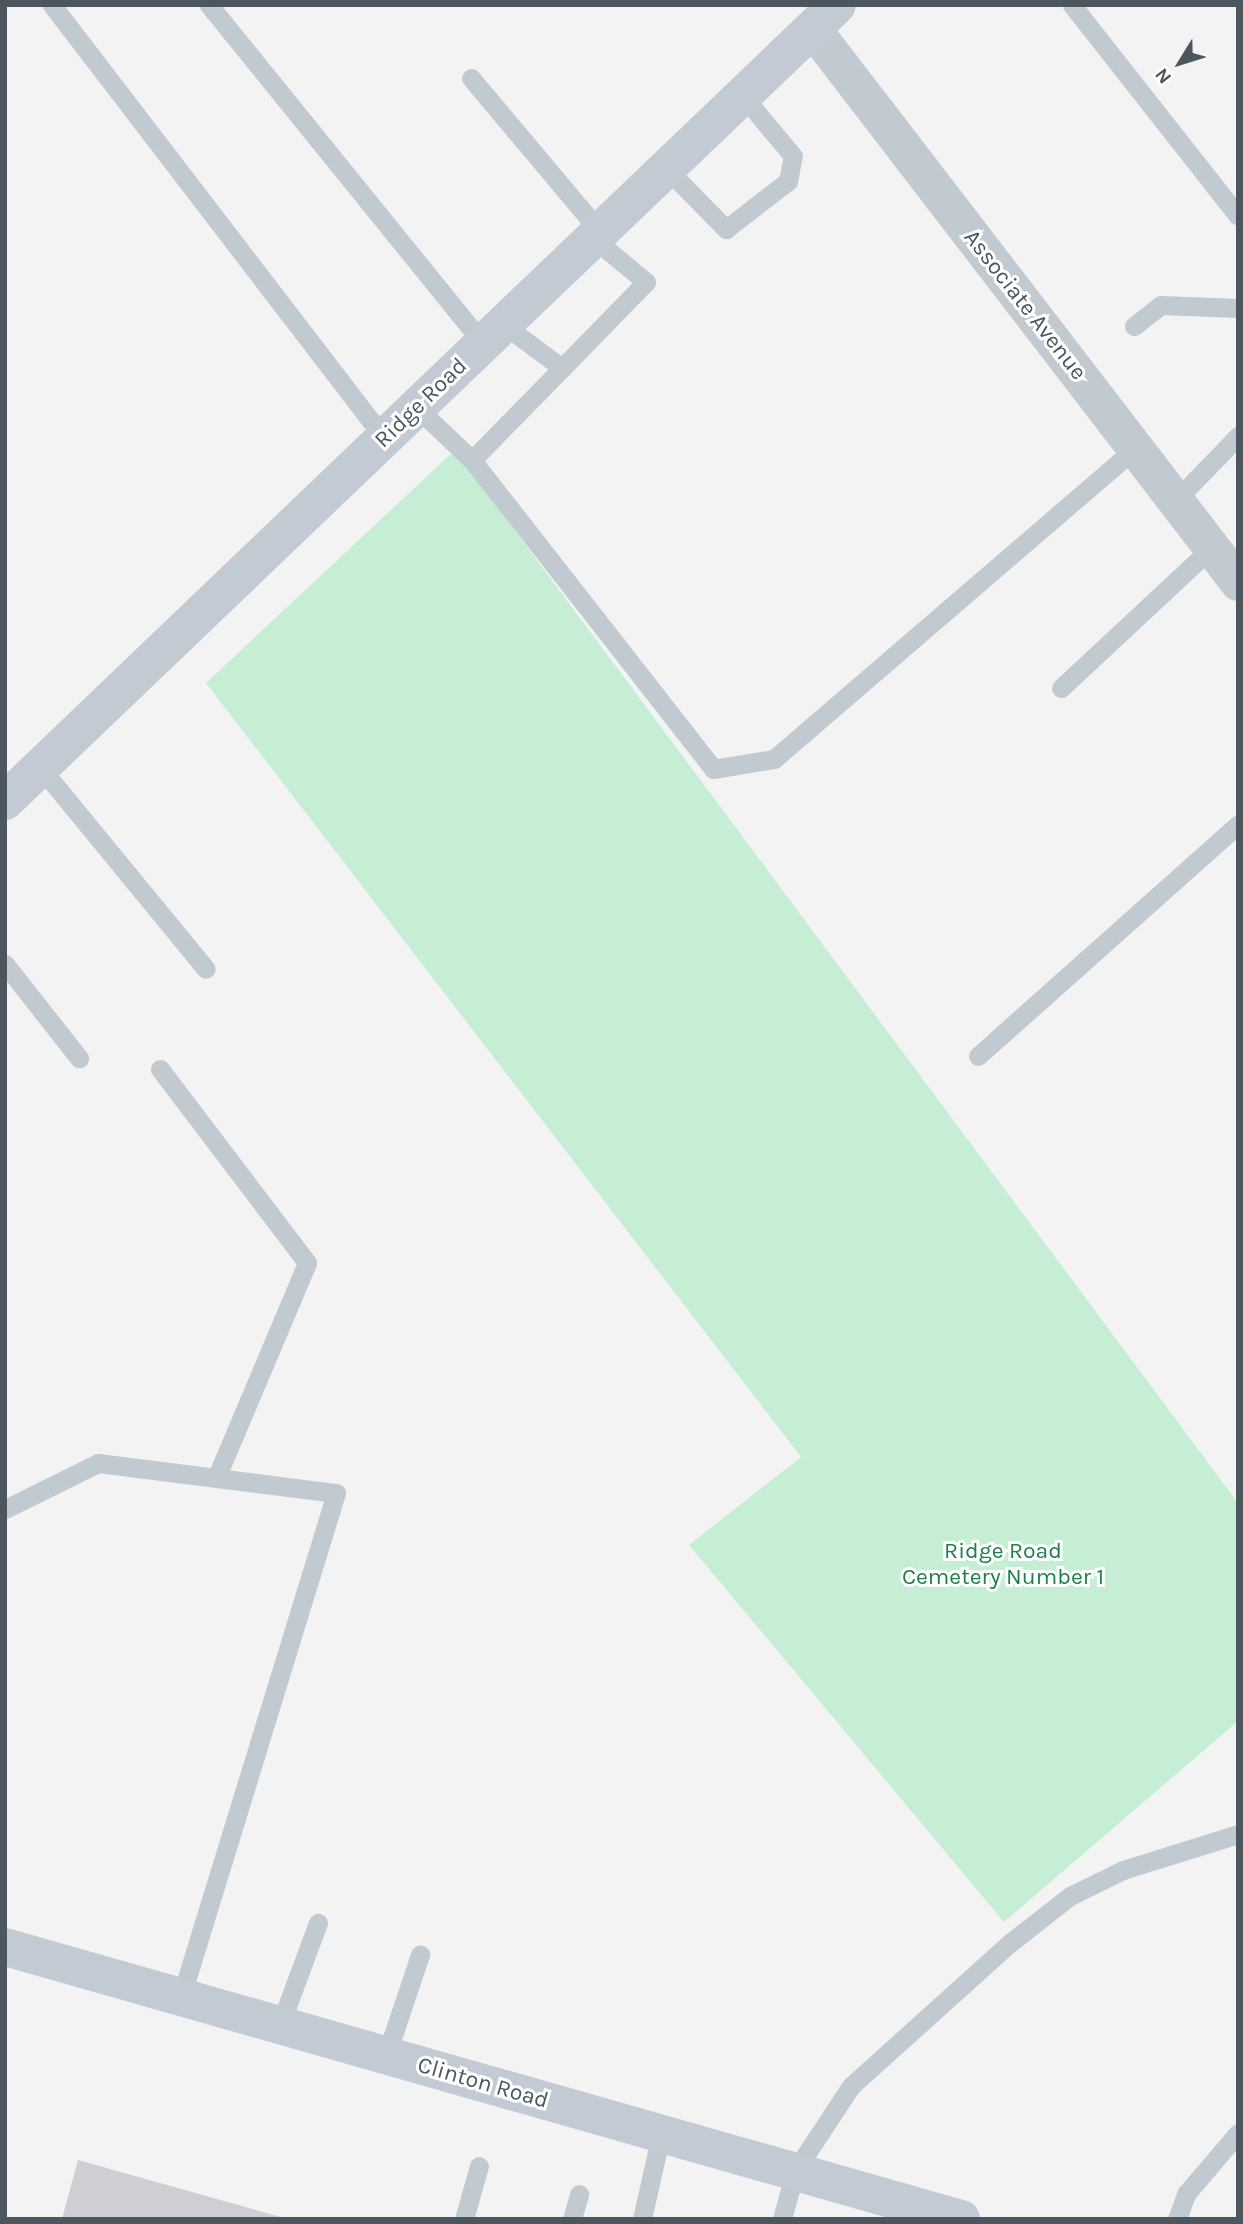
<!DOCTYPE html>
<style>
body{margin:0}
#map{position:relative;width:1243px;height:2224px;overflow:hidden;background:#f4f3f3;font-family:Karla,sans-serif}
div>[style]{position:absolute}
.green>*{inset:0;background:#c5eed4}
.building>*{inset:0;background:#cdcfd4}
.lane>*{height:19px;margin:-9.5px;padding:0 9.5px;transform-origin:9.5px;border-radius:9.5px;background:#c1cad0}
.street>*{height:37px;margin:-18.5px;padding:0 18.5px;transform-origin:18.5px;border-radius:18.5px;background:#c1cad0}
.secondary>*{height:38px;margin:-19px;padding:0 19px;transform-origin:19px;border-radius:19px;background:#c2cbd4}
span{translate:-50% -50%;white-space:nowrap;text-align:center;line-height:1.15;-webkit-text-stroke:6px #fff;paint-order:stroke}
.street-label{font-size:23px;color:#4b565f}
.park-label{font-size:23px;color:#1e7e4c}
.frame{position:absolute;inset:0;border:7px solid #4b565f;pointer-events:none}
.north{position:absolute;left:1145px;top:28px;width:70px;height:70px;-webkit-text-stroke:5px #fff;paint-order:stroke;rotate:232deg;font-size:19px;font-weight:700;line-height:28px;text-align:center;color:#4b565f}
.north::after{content:'';display:block;margin:auto;width:24px;height:32px;background:#4b565f;clip-path:polygon(50% 0,100% 100%,50% 72%,0 100%)}
</style>
<div id="map">
<div class="green">
<div style="clip-path:polygon(455px 450px,1238px 1503px,1238px 1721px,1004px 1922px,689px 1545px,801px 1457px,206px 683px)"></div>
</div>
<div class="building">
<div style="clip-path:polygon(78px 2160px,284px 2218px,284px 2219px,62px 2219px)"></div>
</div>
<div class="lane">
<div style="left:52px;top:5px;width:546px;rotate:52.52deg"></div>
<div style="left:209px;top:5px;width:435px;rotate:51deg"></div>
<div style="left:1072px;top:5px;width:268px;rotate:51.8deg"></div>
<div style="left:471px;top:78px;width:201px;rotate:50deg"></div>
<div style="left:666px;top:168px;width:86px;rotate:45.5deg"></div>
<div style="left:726px;top:229px;width:78px;rotate:-37.7deg"></div>
<div style="left:788px;top:181px;width:25px;rotate:-79deg"></div>
<div style="left:793px;top:156px;width:80px;rotate:-129.9deg"></div>
<div style="left:1134px;top:326px;width:34px;rotate:-38deg"></div>
<div style="left:1161px;top:305px;width:77px;rotate:2.2deg"></div>
<div style="left:562px;top:368px;width:120px;rotate:-45.7deg"></div>
<div style="left:646px;top:282px;width:69px;rotate:-140.3deg"></div>
<div style="left:416px;top:407px;width:77px;rotate:43.4deg"></div>
<div style="left:472px;top:460px;width:129px;rotate:-45.6deg"></div>
<div style="left:562px;top:368px;width:74px;rotate:-143.3deg"></div>
<div style="left:472px;top:460px;width:392px;rotate:52deg"></div>
<div style="left:713px;top:769px;width:62px;rotate:-9.3deg"></div>
<div style="left:774px;top:759px;width:476px;rotate:-40.7deg"></div>
<div style="left:1175px;top:501px;width:91px;rotate:-45.9deg"></div>
<div style="left:1061px;top:688px;width:207px;rotate:-43deg"></div>
<div style="left:40px;top:767px;width:261px;rotate:50.6deg"></div>
<div style="left:5px;top:964px;width:120px;rotate:51.8deg"></div>
<div style="left:978px;top:1056px;width:348px;rotate:-41.7deg"></div>
<div style="left:160px;top:1069px;width:243px;rotate:52.8deg"></div>
<div style="left:307px;top:1263px;width:233px;rotate:112.9deg"></div>
<div style="left:5px;top:1509px;width:104px;rotate:-26.3deg"></div>
<div style="left:98px;top:1463px;width:240px;rotate:7.2deg"></div>
<div style="left:336px;top:1493px;width:527px;rotate:107.09deg"></div>
<div style="left:280px;top:2025px;width:109px;rotate:-69.6deg"></div>
<div style="left:386px;top:2056px;width:107px;rotate:-71.4deg"></div>
<div style="left:464px;top:2219px;width:55px;rotate:-74.2deg"></div>
<div style="left:572px;top:2219px;width:26px;rotate:-74deg"></div>
<div style="left:642px;top:2219px;width:87px;rotate:-77.4deg"></div>
<div style="left:782px;top:2219px;width:50px;rotate:-74.8deg"></div>
<div style="left:795px;top:2171px;width:102px;rotate:-56.6deg"></div>
<div style="left:851px;top:2086px;width:214px;rotate:-42deg"></div>
<div style="left:1010px;top:1943px;width:76px;rotate:-38.1deg"></div>
<div style="left:1070px;top:1896px;width:59px;rotate:-26.1deg"></div>
<div style="left:1123px;top:1870px;width:121px;rotate:-17.4deg"></div>
<div style="left:1177px;top:2219px;width:27px;rotate:-70deg"></div>
<div style="left:1186px;top:2194px;width:80px;rotate:-49.6deg"></div>
</div>
<div class="street">
<div style="left:812px;top:28px;width:699px;rotate:52.44deg"></div>
</div>
<div class="secondary">
<div style="left:5px;top:801px;width:1151px;rotate:-43.73deg"></div>
<div style="left:5px;top:1947px;width:994px;rotate:15.88deg"></div>
</div>
<div class="street-label">
<span style="left:1025px;top:305px;rotate:52deg">Associate Avenue</span>
<span style="left:421px;top:403px;rotate:-44deg">Ridge Road</span>
<span style="left:483px;top:2083px;rotate:16deg">Clinton Road</span>
</div>
<div class="park-label">
<span style="left:1003px;top:1564px">Ridge Road<br>Cemetery Number 1</span>
</div>
<div class="frame"></div>
<div class="north">N</div>
</div>
